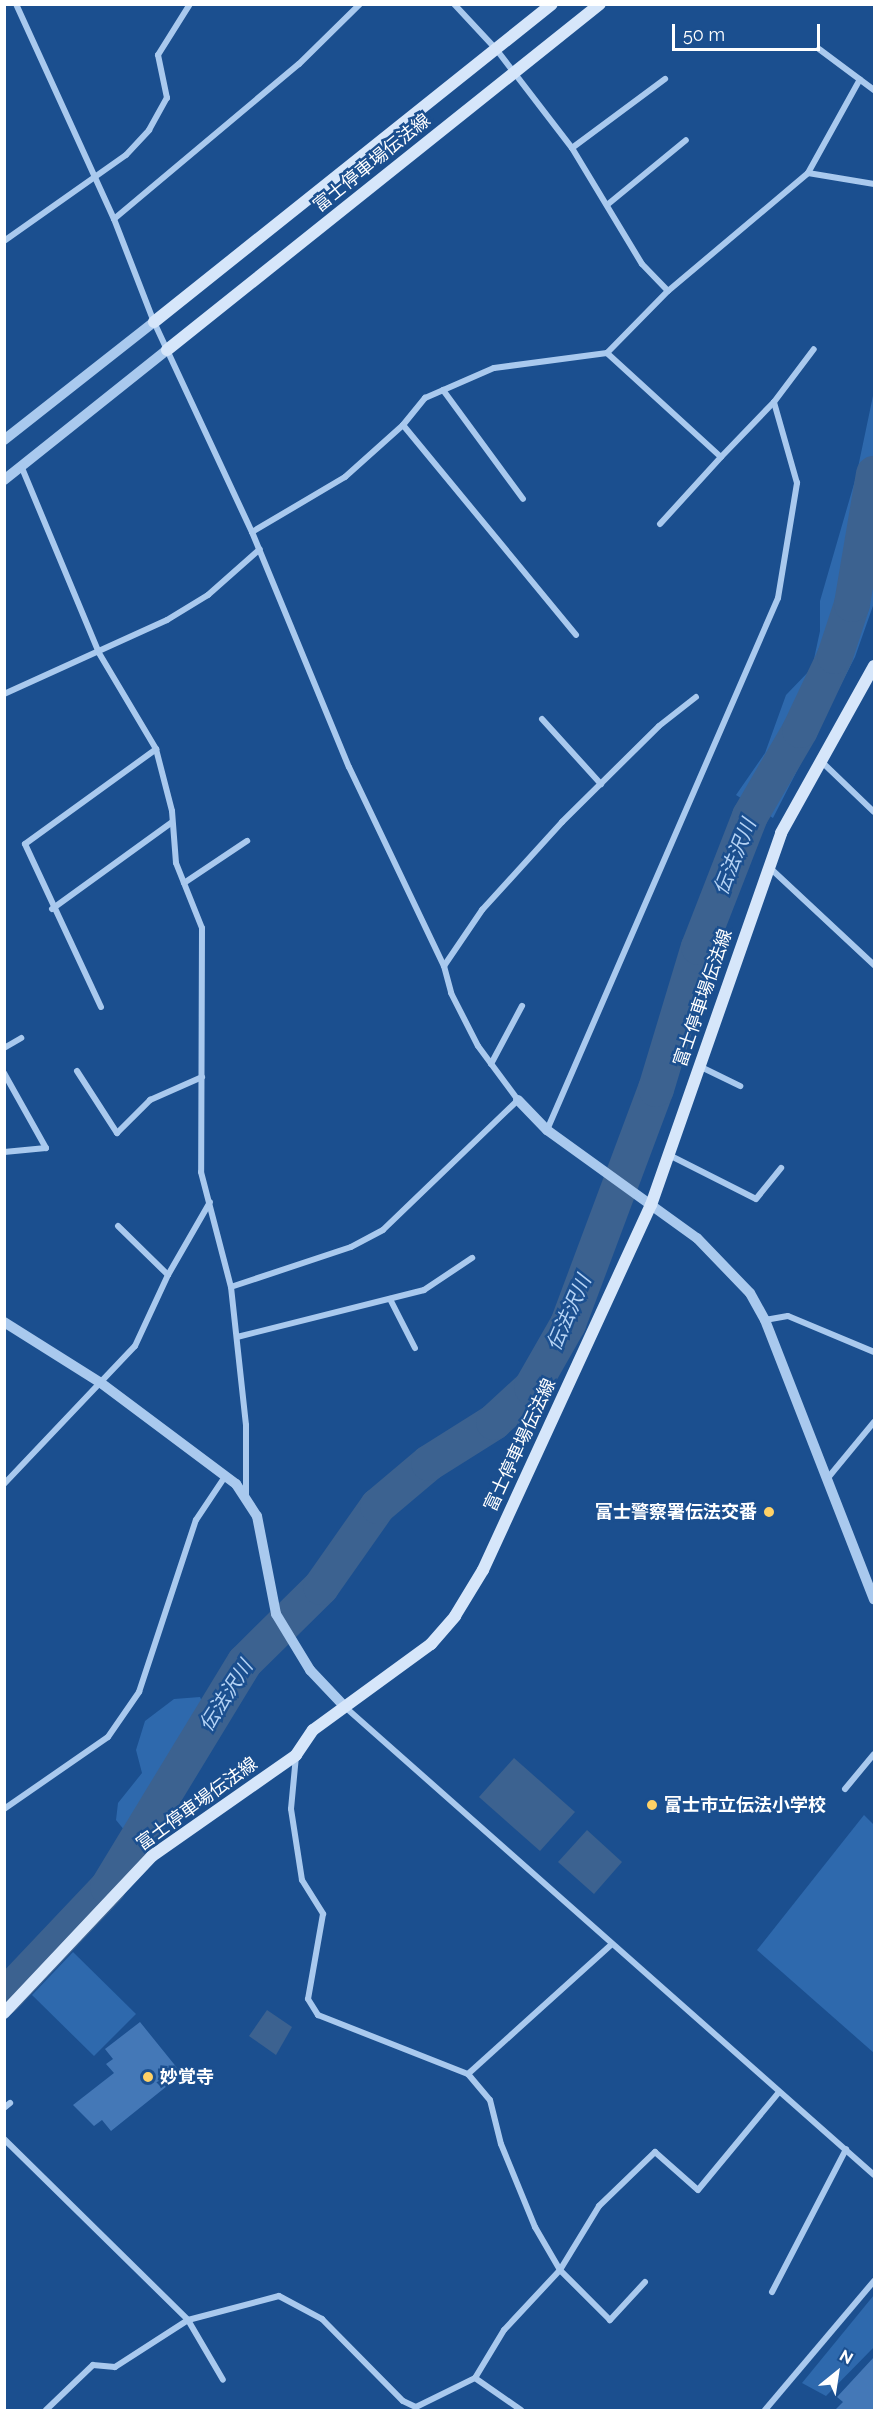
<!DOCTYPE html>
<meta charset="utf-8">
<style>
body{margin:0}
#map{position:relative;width:879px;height:2415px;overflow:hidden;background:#1b4f8f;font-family:Raleway,"Noto Sans JP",sans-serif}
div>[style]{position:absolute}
.green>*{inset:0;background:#2e69ad}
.water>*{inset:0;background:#3c6290}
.river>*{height:36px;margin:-18px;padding:0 18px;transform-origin:18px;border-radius:18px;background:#3c6290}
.building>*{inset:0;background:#4478b7}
.minor>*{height:6px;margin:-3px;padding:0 3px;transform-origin:3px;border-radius:3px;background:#a9c9ee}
.tertiary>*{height:10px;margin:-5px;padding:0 5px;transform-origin:5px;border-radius:5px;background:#a9c9ee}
.secondary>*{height:12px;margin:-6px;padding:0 6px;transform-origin:6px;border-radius:6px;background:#d6e6fa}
.dots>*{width:16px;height:16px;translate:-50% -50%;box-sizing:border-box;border:3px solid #1b4f8f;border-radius:50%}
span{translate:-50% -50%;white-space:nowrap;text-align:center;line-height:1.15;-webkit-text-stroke:5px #1b4f8f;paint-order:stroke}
.street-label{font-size:18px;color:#fff}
.poi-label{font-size:18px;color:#fff;font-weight:700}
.right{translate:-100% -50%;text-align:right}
.left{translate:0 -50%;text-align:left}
.water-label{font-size:20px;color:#b5d3f5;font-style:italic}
.frame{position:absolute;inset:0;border:6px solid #fff;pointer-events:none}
.north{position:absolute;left:807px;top:2343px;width:60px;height:60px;-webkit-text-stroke:4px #1b4f8f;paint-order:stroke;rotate:30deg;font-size:16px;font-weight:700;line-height:24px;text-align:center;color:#fff}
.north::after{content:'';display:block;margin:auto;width:21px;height:27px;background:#fff;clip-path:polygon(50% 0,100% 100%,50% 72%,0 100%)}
.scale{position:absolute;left:672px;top:24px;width:148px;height:27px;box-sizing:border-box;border:3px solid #fff;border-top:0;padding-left:8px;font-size:18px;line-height:21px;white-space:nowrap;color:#fff;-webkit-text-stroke:4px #1b4f8f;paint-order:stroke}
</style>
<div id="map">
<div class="green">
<div style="clip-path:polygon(874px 391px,874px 603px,855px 657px,773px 818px,736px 795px,765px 753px,786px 695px,812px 668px,820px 631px,820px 601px,856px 477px)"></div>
<div style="clip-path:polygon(200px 1697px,213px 1726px,176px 1805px,134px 1842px,116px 1820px,118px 1803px,142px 1773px,136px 1750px,145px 1721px,174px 1699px)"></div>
<div style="clip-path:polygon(864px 1815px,874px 1825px,874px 2053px,757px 1950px)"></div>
<div style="clip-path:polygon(73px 1952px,136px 2014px,94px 2056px,32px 1995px)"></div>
<div style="clip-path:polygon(874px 2295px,874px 2347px,826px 2396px,802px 2383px)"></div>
</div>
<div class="water">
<div style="clip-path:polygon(514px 1758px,575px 1812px,540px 1851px,479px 1797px)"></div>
<div style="clip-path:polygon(587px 1830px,622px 1862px,594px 1894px,558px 1862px)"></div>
<div style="clip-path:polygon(267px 2010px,292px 2027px,276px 2055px,249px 2036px)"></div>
</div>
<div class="river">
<div style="left:4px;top:1997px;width:151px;rotate:-46.6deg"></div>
<div style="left:108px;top:1887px;width:263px;rotate:-58.7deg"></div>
<div style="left:245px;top:1662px;width:107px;rotate:-44.6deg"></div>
<div style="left:321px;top:1587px;width:99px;rotate:-54.9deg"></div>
<div style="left:378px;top:1506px;width:67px;rotate:-40.1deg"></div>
<div style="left:429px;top:1463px;width:77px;rotate:-32.2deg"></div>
<div style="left:494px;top:1422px;width:52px;rotate:-42.6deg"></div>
<div style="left:532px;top:1387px;width:73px;rotate:-60.3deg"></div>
<div style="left:568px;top:1324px;width:251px;rotate:-69.5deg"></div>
<div style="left:656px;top:1089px;width:148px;rotate:-73.2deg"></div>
<div style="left:699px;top:947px;width:141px;rotate:-68.7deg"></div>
<div style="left:750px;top:816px;width:99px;rotate:-59.8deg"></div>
<div style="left:800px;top:730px;width:82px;rotate:-64.7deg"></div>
<div style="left:835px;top:656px;width:55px;rotate:-71.9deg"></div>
<div style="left:852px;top:604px;width:132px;rotate:-80.4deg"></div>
</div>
<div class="building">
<div style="clip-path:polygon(140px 2022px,182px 2074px,111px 2131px,102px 2120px,94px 2126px,73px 2105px,114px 2073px,106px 2064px,113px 2059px,105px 2049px)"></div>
<div style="clip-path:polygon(874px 2357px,874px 2410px,835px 2410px,843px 2402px,837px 2397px)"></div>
</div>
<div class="minor">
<div style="left:16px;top:4px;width:236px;rotate:65.5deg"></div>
<div style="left:114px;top:219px;width:110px;rotate:68.8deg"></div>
<div style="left:154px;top:322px;width:232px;rotate:65deg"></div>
<div style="left:252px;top:532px;width:254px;rotate:67.6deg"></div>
<div style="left:349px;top:767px;width:221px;rotate:64.5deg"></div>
<div style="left:444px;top:966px;width:28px;rotate:75deg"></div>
<div style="left:451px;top:993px;width:59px;rotate:63deg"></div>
<div style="left:478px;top:1046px;width:67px;rotate:53.5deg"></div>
<div style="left:518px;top:1100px;width:187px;rotate:136.1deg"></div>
<div style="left:383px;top:1230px;width:36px;rotate:152deg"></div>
<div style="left:351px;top:1247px;width:126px;rotate:161.6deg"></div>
<div style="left:454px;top:4px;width:62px;rotate:47deg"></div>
<div style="left:496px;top:49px;width:125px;rotate:52.5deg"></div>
<div style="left:572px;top:148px;width:135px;rotate:58.9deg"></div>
<div style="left:642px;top:264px;width:37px;rotate:46deg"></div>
<div style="left:819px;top:49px;width:69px;rotate:36.7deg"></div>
<div style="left:572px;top:148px;width:116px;rotate:-36.6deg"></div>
<div style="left:808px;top:173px;width:67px;rotate:9.5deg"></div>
<div style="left:607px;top:205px;width:102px;rotate:-39.4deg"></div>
<div style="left:114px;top:219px;width:241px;rotate:-40deg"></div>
<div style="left:299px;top:64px;width:86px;rotate:-44.5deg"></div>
<div style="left:4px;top:241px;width:149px;rotate:-35.2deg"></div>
<div style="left:126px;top:155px;width:34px;rotate:-47deg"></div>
<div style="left:149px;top:130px;width:37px;rotate:-61deg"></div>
<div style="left:167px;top:98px;width:44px;rotate:-101.8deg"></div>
<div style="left:158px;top:55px;width:60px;rotate:-57.9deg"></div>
<div style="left:607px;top:353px;width:154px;rotate:42.4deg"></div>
<div style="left:721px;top:457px;width:76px;rotate:-46.1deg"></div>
<div style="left:774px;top:402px;width:66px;rotate:-53deg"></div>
<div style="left:443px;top:390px;width:135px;rotate:53.7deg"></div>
<div style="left:403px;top:425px;width:272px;rotate:50.5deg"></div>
<div style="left:22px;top:468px;width:200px;rotate:67.4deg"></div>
<div style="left:99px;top:653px;width:112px;rotate:59.3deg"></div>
<div style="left:156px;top:749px;width:64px;rotate:75.5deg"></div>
<div style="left:172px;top:811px;width:52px;rotate:85.6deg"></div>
<div style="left:176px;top:863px;width:70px;rotate:68.2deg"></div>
<div style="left:202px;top:928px;width:244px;rotate:90.2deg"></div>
<div style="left:201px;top:1172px;width:119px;rotate:75.4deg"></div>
<div style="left:231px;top:1287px;width:139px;rotate:83.8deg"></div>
<div style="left:246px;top:1425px;width:70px;rotate:90deg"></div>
<div style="left:660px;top:524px;width:91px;rotate:-47.7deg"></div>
<div style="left:252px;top:532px;width:108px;rotate:-30.6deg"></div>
<div style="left:345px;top:477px;width:78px;rotate:-41.9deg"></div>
<div style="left:403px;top:425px;width:35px;rotate:-51deg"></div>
<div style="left:425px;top:398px;width:75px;rotate:-23.5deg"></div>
<div style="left:494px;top:368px;width:114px;rotate:-7.6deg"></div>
<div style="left:607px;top:353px;width:87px;rotate:-45.5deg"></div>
<div style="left:668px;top:291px;width:183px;rotate:-40.1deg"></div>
<div style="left:808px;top:173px;width:107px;rotate:-61deg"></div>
<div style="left:4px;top:694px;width:179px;rotate:-24.4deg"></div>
<div style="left:167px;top:620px;width:48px;rotate:-31.4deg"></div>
<div style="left:208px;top:595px;width:69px;rotate:-41.5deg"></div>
<div style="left:542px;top:719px;width:88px;rotate:47.8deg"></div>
<div style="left:822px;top:762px;width:72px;rotate:43.9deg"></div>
<div style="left:769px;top:867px;width:144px;rotate:43deg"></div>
<div style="left:184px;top:883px;width:76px;rotate:-33.7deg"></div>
<div style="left:52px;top:909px;width:148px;rotate:-35.9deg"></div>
<div style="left:444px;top:966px;width:68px;rotate:-55.8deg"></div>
<div style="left:482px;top:910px;width:119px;rotate:-47.7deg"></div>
<div style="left:562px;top:822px;width:136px;rotate:-44.7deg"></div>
<div style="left:659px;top:726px;width:47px;rotate:-38.1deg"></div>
<div style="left:101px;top:1007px;width:180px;rotate:-115deg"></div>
<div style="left:25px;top:844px;width:162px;rotate:-35.9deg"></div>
<div style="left:4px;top:1048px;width:20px;rotate:-30deg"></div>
<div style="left:491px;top:1064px;width:66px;rotate:-61.9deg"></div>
<div style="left:699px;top:1066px;width:46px;rotate:26deg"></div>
<div style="left:77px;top:1071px;width:74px;rotate:57.2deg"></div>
<div style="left:117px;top:1133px;width:47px;rotate:-45deg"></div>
<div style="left:150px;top:1100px;width:57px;rotate:-23.9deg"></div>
<div style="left:4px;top:1073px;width:86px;rotate:60.8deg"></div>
<div style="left:46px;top:1148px;width:42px;rotate:174.6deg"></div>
<div style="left:547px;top:1130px;width:580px;rotate:-66.53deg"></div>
<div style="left:778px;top:598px;width:117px;rotate:-80.6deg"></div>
<div style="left:797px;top:483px;width:84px;rotate:-105.9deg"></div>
<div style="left:669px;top:1155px;width:97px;rotate:26.8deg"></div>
<div style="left:756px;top:1199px;width:40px;rotate:-51deg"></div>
<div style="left:118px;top:1226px;width:70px;rotate:44.4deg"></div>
<div style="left:390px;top:1299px;width:55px;rotate:63deg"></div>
<div style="left:765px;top:1320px;width:23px;rotate:-10deg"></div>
<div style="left:788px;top:1316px;width:93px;rotate:22.7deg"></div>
<div style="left:237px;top:1337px;width:193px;rotate:-14.1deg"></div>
<div style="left:424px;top:1290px;width:58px;rotate:-33.7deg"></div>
<div style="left:827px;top:1479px;width:74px;rotate:-50.5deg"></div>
<div style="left:4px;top:1484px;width:190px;rotate:-46.5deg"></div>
<div style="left:135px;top:1346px;width:78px;rotate:-65.1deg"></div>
<div style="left:168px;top:1275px;width:84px;rotate:-60.1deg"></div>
<div style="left:345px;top:1707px;width:706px;rotate:41.5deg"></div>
<div style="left:296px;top:1756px;width:53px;rotate:95.4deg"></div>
<div style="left:291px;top:1809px;width:72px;rotate:81.2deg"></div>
<div style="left:302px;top:1880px;width:40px;rotate:58deg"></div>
<div style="left:323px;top:1914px;width:86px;rotate:100deg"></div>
<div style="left:308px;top:1999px;width:19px;rotate:58deg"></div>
<div style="left:318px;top:2015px;width:161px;rotate:21.5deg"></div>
<div style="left:468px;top:2074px;width:34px;rotate:50deg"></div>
<div style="left:490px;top:2100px;width:45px;rotate:76deg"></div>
<div style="left:501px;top:2144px;width:90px;rotate:67.7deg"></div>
<div style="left:535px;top:2227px;width:50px;rotate:59.8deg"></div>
<div style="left:560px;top:2270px;width:82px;rotate:133deg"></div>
<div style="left:504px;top:2330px;width:56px;rotate:121.1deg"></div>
<div style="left:475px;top:2378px;width:56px;rotate:34.8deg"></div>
<div style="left:845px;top:1789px;width:45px;rotate:-50.4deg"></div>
<div style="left:4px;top:1809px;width:126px;rotate:-34.7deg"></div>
<div style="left:108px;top:1737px;width:55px;rotate:-55.4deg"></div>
<div style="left:139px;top:1692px;width:181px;rotate:-71.7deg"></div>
<div style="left:196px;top:1520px;width:54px;rotate:-56.3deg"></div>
<div style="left:468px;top:2074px;width:194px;rotate:-42.1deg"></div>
<div style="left:4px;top:2108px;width:8px;rotate:-40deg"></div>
<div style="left:4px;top:2139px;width:258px;rotate:44.5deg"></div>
<div style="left:188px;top:2320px;width:94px;rotate:-14.8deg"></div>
<div style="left:279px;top:2296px;width:49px;rotate:28.1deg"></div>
<div style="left:322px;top:2319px;width:115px;rotate:45.4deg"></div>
<div style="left:403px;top:2401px;width:14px;rotate:25deg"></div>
<div style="left:416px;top:2407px;width:66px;rotate:-26.2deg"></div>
<div style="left:645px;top:2282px;width:52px;rotate:132.6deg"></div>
<div style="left:610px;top:2320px;width:71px;rotate:-135deg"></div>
<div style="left:560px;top:2270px;width:75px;rotate:-58.6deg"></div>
<div style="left:599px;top:2206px;width:78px;rotate:-44deg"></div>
<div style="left:655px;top:2152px;width:57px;rotate:41.5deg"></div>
<div style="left:698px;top:2190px;width:127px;rotate:-50.4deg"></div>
<div style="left:772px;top:2292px;width:161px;rotate:-62.6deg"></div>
<div style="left:46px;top:2410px;width:65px;rotate:-43.8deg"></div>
<div style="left:93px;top:2365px;width:22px;rotate:5deg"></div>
<div style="left:115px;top:2367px;width:87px;rotate:-32.8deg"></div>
<div style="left:188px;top:2320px;width:69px;rotate:59.7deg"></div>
<div style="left:765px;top:2410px;width:169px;rotate:-49.8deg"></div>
</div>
<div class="tertiary">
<div style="left:4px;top:440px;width:191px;rotate:-38.2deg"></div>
<div style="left:4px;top:480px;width:208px;rotate:-38.6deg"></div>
<div style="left:518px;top:1100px;width:42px;rotate:46deg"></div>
<div style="left:547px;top:1130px;width:185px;rotate:35.8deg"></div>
<div style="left:697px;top:1238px;width:76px;rotate:46.1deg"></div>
<div style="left:750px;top:1293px;width:31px;rotate:61deg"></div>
<div style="left:765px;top:1320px;width:300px;rotate:68.7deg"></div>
<div style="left:4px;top:1322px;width:115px;rotate:32.2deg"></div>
<div style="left:101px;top:1383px;width:169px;rotate:36.8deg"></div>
<div style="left:236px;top:1484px;width:38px;rotate:57deg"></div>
<div style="left:257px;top:1516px;width:100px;rotate:79deg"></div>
<div style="left:276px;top:1614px;width:66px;rotate:58.7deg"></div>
<div style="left:310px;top:1670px;width:51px;rotate:46.6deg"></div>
</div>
<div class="secondary">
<div style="left:154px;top:322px;width:509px;rotate:-38.62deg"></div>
<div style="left:167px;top:350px;width:554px;rotate:-38.63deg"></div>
<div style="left:4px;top:2013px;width:216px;rotate:-46.7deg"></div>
<div style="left:152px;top:1856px;width:176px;rotate:-35deg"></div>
<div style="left:296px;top:1755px;width:30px;rotate:-56deg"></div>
<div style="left:313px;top:1730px;width:146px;rotate:-36.1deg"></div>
<div style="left:431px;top:1644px;width:37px;rotate:-49deg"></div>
<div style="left:455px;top:1616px;width:54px;rotate:-58.7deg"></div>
<div style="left:483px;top:1570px;width:402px;rotate:-65.3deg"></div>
<div style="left:651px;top:1205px;width:394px;rotate:-70.7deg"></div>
<div style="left:781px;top:833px;width:191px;rotate:-60.9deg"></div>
</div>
<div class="dots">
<div style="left:769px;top:1512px;background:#ffd166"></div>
<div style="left:652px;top:1805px;background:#ffd166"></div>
<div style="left:148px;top:2077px;background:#ffd166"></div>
</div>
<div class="street-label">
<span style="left:372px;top:163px;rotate:-39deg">富士停車場伝法線</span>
<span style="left:703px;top:998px;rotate:-71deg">富士停車場伝法線</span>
<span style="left:520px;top:1445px;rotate:-65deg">富士停車場伝法線</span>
<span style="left:197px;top:1804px;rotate:-36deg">富士停車場伝法線</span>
</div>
<div class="poi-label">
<span class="right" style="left:757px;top:1512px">富士警察署伝法交番</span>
<span class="left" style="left:664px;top:1805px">富士市立伝法小学校</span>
<span class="left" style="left:160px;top:2077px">妙覚寺</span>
</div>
<div class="water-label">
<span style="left:735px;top:857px;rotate:-68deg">伝法沢川</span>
<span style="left:569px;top:1313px;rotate:-66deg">伝法沢川</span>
<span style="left:226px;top:1696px;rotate:-57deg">伝法沢川</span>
</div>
<div class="frame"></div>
<div class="north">N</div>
<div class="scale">50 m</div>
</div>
